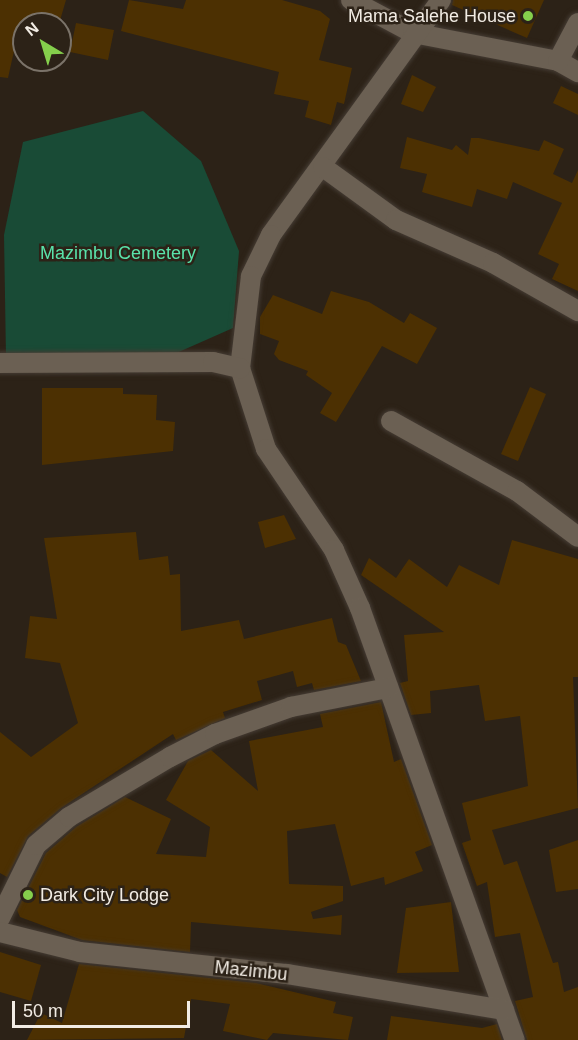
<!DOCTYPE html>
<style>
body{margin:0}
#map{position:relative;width:578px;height:1040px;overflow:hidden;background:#2c2217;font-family:Helvetica,sans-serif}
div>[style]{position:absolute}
.green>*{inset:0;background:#194b36}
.building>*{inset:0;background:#4c3002}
.roads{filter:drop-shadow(0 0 2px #453c34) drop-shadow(0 0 2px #453c34)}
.street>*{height:20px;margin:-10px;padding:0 10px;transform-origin:10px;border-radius:10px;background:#6b6053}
.dots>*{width:16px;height:16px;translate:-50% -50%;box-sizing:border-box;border:3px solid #2c2217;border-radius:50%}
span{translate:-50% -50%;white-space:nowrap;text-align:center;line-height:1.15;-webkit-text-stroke:5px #2c2217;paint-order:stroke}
.poi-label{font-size:18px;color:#f2ece4}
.right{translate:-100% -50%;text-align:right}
.left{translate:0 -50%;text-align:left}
.park-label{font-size:18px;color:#5ae3aa}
.street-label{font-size:18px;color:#f2ece4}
.north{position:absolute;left:12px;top:12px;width:60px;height:60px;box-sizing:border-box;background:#2c2217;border:2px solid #7b7369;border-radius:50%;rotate:322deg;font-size:16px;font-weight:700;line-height:24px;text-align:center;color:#f2ece4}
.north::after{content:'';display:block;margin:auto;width:21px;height:27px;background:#85cf4c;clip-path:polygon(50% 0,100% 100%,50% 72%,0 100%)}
.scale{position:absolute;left:12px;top:1001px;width:178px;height:27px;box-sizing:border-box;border:3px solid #f2ece4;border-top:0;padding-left:8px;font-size:18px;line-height:21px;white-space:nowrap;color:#f2ece4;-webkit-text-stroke:4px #2c2217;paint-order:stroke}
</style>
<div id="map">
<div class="green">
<div style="clip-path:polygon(143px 111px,201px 161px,239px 251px,233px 328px,138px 370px,6px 357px,4px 235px,23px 142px)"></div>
</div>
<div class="building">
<div style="clip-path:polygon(0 0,66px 0,59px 24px,20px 24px,8px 78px,0 77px)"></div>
<div style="clip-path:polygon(129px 0,183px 9px,186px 0,282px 0,320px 11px,330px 19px,319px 60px,352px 68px,344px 104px,337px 102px,331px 125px,305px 117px,309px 101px,274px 94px,279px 72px,121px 31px)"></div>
<div style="clip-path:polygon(453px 0,544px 0,527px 38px,452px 5px)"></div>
<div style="clip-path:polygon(76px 23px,114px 30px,108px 60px,70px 52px)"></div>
<div style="clip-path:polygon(412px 75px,436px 87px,423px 112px,401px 104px)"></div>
<div style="clip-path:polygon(561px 86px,578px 94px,578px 115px,553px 103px)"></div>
<div style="clip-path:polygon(407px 137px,452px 150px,456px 145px,468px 155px,471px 138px,479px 138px,539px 151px,544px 140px,564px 149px,553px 174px,572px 183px,578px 170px,578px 291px,552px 279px,559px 264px,538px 254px,562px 203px,513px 182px,507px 199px,477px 189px,472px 207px,422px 192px,427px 174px,400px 168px)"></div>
<div style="clip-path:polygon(331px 291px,369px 302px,404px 323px,410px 313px,437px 328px,417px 364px,382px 346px,336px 422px,320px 413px,332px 393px,306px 375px,308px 371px,279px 360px,274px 354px,279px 341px,260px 334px,260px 317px,273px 295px,322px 314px)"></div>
<div style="clip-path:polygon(530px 387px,546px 394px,518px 461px,501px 454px)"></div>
<div style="clip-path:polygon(42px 388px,123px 388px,123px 394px,157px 395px,156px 420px,175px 422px,173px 451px,42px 465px)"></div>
<div style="clip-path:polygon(284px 515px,296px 539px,265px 548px,258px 522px)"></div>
<div style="clip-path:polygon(136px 532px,139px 560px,168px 556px,170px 575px,180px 574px,181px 631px,239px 620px,244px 639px,332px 618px,338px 642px,346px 645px,361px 681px,314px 690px,312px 683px,297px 687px,293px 671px,257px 681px,262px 700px,223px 712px,225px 718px,176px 740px,173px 734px,61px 808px,28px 836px,7px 877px,0 873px,0 732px,31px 757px,78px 723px,60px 663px,25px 658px,30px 616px,57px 619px,44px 538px)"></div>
<div style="clip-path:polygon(512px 540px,578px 559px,578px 677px,573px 677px,578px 808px,492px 830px,504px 865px,517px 861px,553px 963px,558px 962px,564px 992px,578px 987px,578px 1040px,527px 1040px,515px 1001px,533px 997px,520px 933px,495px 937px,487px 882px,477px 886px,462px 843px,471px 840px,462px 803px,528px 786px,520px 716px,485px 721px,479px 685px,430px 691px,431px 713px,411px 715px,400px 683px,408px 681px,404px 635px,444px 632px,361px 575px,369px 558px,396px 578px,409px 559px,447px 587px,459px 565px,499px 585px)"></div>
<div style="clip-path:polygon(381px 702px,394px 762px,401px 759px,432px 845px,415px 852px,423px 871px,385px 885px,384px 877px,351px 886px,335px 824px,287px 831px,289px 884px,343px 886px,343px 901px,311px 912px,313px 919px,342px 915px,341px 935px,191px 922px,190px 952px,82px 940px,20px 917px,17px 910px,46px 853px,76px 827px,125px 797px,171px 819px,156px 854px,206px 857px,210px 827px,166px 800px,188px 761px,211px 750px,258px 791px,249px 741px,323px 727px,320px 714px)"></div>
<div style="clip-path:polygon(578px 840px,578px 889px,556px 892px,549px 850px)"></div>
<div style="clip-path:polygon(451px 902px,459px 972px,397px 973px,406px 908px)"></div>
<div style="clip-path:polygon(0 952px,41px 965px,31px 1001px,0 992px)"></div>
<div style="clip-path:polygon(79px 964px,256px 983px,336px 1002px,333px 1013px,353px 1017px,348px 1040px,273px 1033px,267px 1040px,223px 1031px,230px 1004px,191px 999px,184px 1038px,27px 1040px,41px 1013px,62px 1023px)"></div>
<div style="clip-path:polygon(391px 1016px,482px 1028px,497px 1024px,502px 1040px,387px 1040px)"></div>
</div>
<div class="roads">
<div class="street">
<div style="left:351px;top:0;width:70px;rotate:28deg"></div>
<div style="left:413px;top:33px;width:148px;rotate:10.9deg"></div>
<div style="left:558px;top:61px;width:23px;rotate:29deg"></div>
<div style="left:441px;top:0;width:290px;rotate:125.9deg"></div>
<div style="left:271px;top:235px;width:46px;rotate:116deg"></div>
<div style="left:251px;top:276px;width:93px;rotate:96.8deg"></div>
<div style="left:240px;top:368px;width:85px;rotate:72.2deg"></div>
<div style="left:266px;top:449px;width:122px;rotate:56deg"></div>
<div style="left:334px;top:550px;width:64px;rotate:65.9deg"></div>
<div style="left:360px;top:608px;width:459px;rotate:70.3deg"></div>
<div style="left:558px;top:61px;width:43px;rotate:-62.2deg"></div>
<div style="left:323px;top:167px;width:90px;rotate:36deg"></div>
<div style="left:396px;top:220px;width:106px;rotate:23.9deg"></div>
<div style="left:493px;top:263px;width:98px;rotate:29.5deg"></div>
<div style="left:0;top:363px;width:213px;rotate:-0.3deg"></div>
<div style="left:213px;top:362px;width:28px;rotate:13deg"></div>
<div style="left:391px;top:421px;width:144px;rotate:29.1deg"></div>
<div style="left:517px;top:491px;width:76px;rotate:37deg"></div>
<div style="left:0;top:918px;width:81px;rotate:-63.7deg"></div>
<div style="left:36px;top:845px;width:43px;rotate:-40.3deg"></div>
<div style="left:69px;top:817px;width:117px;rotate:-30.7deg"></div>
<div style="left:170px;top:757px;width:51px;rotate:-27.1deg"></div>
<div style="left:215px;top:734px;width:81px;rotate:-19.6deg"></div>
<div style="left:291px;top:707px;width:99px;rotate:-11.1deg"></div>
<div style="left:0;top:932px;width:82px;rotate:14deg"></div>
<div style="left:80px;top:952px;width:208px;rotate:6.1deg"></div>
<div style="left:287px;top:974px;width:220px;rotate:9.4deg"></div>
</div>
</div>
<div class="dots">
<div style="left:528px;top:16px;background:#85cf4c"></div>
<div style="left:28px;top:895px;background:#85cf4c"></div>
</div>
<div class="poi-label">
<span class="right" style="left:516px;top:16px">Mama Salehe House</span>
<span class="left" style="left:40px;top:895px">Dark City Lodge</span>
</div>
<div class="park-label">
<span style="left:118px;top:253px">Mazimbu Cemetery</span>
</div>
<div class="street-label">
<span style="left:251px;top:971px;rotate:6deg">Mazimbu</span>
</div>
<div class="north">N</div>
<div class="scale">50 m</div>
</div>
